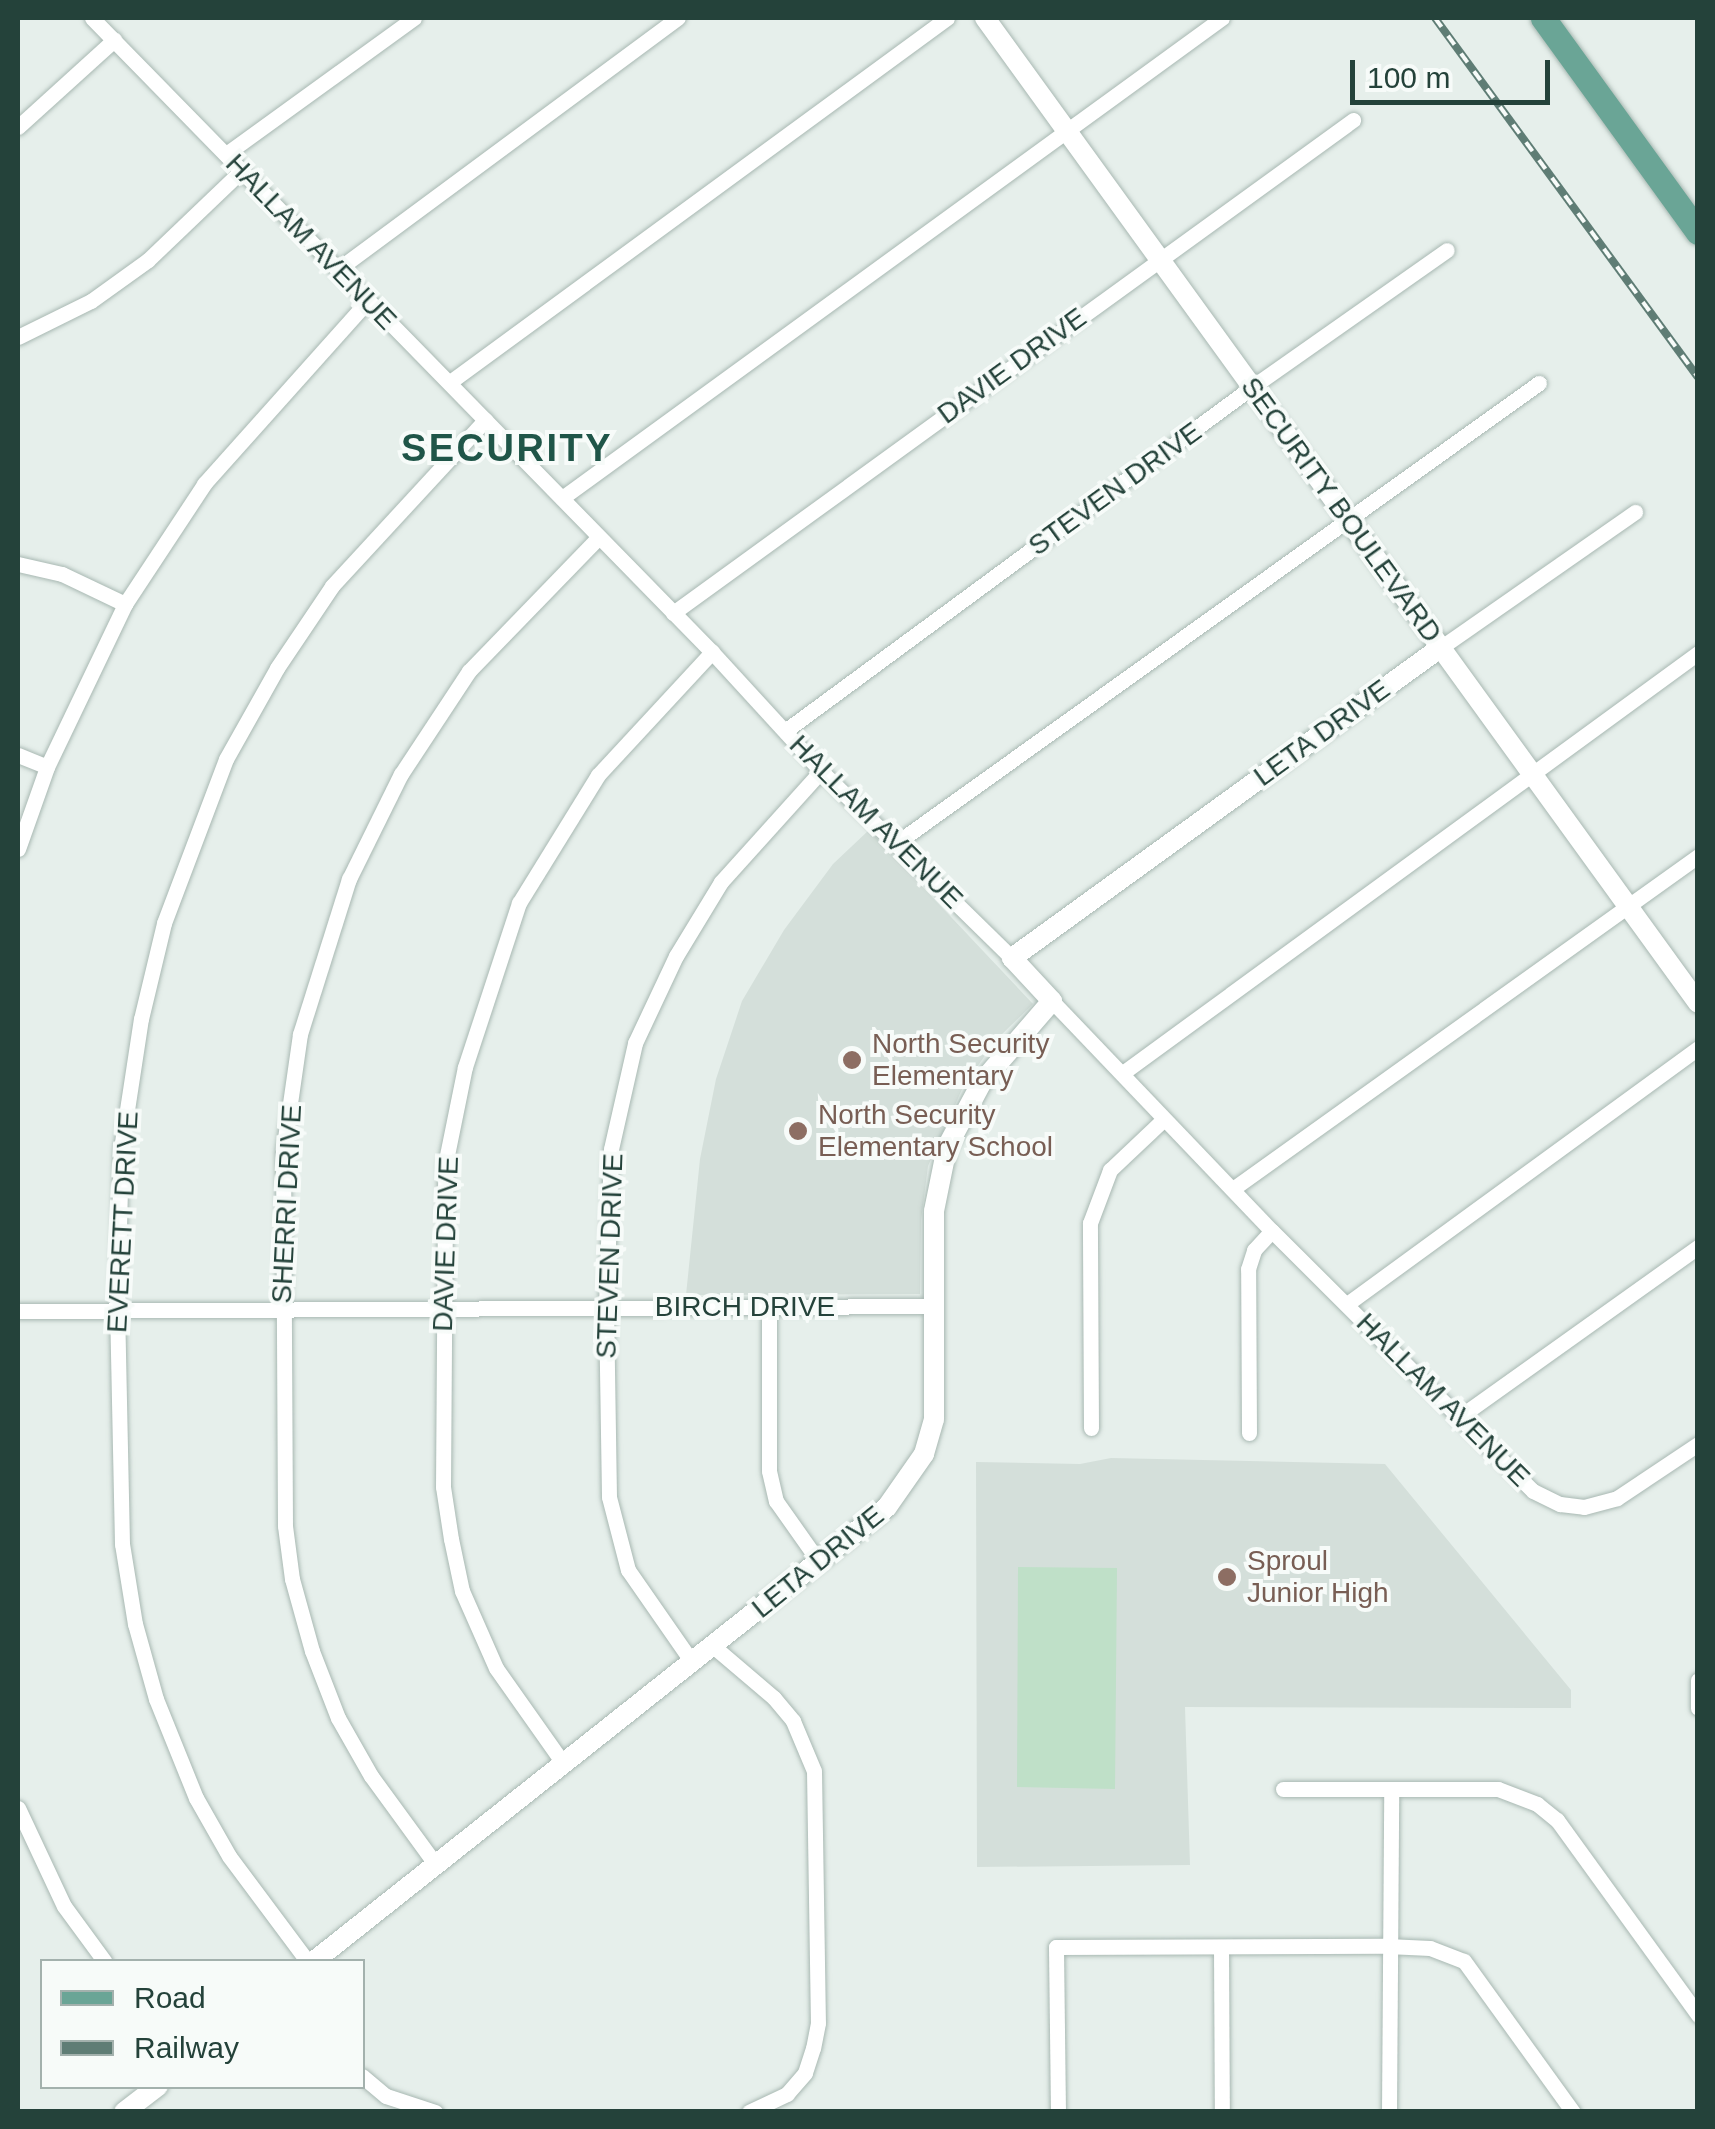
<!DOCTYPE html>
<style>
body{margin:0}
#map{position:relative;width:1715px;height:2129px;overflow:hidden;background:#e6efeb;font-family:Helvetica,sans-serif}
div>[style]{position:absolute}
.built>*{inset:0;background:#d4dfda}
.green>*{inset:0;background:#bfe0c8}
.roads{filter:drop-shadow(0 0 2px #a8b8b2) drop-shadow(0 0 2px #a8b8b2)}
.minor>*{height:15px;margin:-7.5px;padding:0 7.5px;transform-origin:7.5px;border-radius:7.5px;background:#fff}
.tertiary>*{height:20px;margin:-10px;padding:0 10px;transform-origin:10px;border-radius:10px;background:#fff}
.primary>*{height:25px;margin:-12.5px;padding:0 12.5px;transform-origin:12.5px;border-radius:12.5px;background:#6aa596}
.rail>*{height:8px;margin-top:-4px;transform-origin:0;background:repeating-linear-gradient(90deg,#f7fbf9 0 11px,#5f7d75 0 22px);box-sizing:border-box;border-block:2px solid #5f7d75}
.dots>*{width:28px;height:28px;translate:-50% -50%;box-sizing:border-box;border:5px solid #f7fbf9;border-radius:50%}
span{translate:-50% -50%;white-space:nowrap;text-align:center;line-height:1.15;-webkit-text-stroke:8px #f7fbf9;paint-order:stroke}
.street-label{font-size:28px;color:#24423a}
.education-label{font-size:28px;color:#785e54}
.left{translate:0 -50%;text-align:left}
.district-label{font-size:38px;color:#1f5548;font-weight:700;letter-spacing:2.5px}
.frame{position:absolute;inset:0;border:20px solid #24423a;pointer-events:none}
.legend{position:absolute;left:40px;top:1959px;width:325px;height:130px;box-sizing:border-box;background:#f7fbf9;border:2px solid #a3b1ad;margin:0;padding:12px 18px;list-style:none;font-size:30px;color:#24423a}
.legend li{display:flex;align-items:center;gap:20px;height:50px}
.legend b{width:50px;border:2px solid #a3b1ad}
.scale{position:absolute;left:1350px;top:60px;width:200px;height:45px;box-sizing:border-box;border:5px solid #24423a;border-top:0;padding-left:12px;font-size:30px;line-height:35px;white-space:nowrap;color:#24423a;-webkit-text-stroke:8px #f7fbf9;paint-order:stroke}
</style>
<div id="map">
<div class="built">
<div style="clip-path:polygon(869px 830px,1033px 1004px,995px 1041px,963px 1087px,928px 1166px,921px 1220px,920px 1294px,686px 1295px,700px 1159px,716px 1079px,742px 1001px,784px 930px,833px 864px)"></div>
<div style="clip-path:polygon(1111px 1458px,1385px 1464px,1571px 1690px,1571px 1708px,1185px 1707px,1190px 1865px,977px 1867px,976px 1462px,1080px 1464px)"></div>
</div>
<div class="green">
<div style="clip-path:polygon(1018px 1567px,1117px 1568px,1115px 1789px,1017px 1787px)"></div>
</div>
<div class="roads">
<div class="minor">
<div style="left:92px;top:18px;width:887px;rotate:45.64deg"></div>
<div style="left:712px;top:652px;width:161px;rotate:47.5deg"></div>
<div style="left:821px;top:771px;width:267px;rotate:44.4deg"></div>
<div style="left:18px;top:127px;width:130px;rotate:-42.2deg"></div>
<div style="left:226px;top:154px;width:232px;rotate:-35.9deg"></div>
<div style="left:337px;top:270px;width:424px;rotate:-36.5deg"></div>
<div style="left:18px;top:337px;width:81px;rotate:-26.3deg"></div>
<div style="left:91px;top:301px;width:70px;rotate:-35.7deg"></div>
<div style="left:148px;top:260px;width:129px;rotate:-43.7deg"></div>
<div style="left:450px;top:382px;width:616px;rotate:-36.22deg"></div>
<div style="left:562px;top:498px;width:816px;rotate:-36.03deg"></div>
<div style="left:18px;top:564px;width:45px;rotate:12.8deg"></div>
<div style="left:62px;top:574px;width:70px;rotate:25.5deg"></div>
<div style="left:673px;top:613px;width:840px;rotate:-35.94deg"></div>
<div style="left:1440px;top:648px;width:238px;rotate:-34.9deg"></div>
<div style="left:785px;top:731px;width:580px;rotate:-36.38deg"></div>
<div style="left:1252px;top:387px;width:238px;rotate:-35.1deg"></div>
<div style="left:18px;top:755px;width:31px;rotate:22deg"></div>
<div style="left:895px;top:844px;width:792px;rotate:-35.6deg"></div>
<div style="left:18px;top:849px;width:87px;rotate:-70.5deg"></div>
<div style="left:47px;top:767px;width:181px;rotate:-64.4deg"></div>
<div style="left:125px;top:604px;width:144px;rotate:-56.6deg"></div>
<div style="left:204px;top:484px;width:244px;rotate:-48.2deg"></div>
<div style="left:1052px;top:1001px;width:318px;rotate:46.3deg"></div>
<div style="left:1272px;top:1231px;width:368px;rotate:44.9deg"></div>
<div style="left:1533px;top:1491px;width:30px;rotate:26deg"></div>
<div style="left:1560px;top:1504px;width:24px;rotate:7deg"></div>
<div style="left:1584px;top:1507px;width:34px;rotate:-15deg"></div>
<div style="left:1617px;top:1498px;width:97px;rotate:-33.7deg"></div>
<div style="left:1124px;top:1072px;width:711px;rotate:-36.13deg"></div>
<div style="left:1234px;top:1188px;width:571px;rotate:-35.58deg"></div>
<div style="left:1347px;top:1304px;width:434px;rotate:-36.1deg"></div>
<div style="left:769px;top:1306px;width:165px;rotate:90deg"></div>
<div style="left:769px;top:1471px;width:31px;rotate:77deg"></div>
<div style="left:776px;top:1501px;width:75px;rotate:54.8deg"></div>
<div style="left:18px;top:1311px;width:915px;rotate:-0.31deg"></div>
<div style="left:1458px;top:1418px;width:295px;rotate:-35.5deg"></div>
<div style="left:1091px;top:1428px;width:205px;rotate:-90.3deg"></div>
<div style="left:1090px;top:1223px;width:57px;rotate:-69.3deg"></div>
<div style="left:1110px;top:1170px;width:74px;rotate:-43.4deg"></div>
<div style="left:1249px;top:1433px;width:164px;rotate:-90.3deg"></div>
<div style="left:1248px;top:1269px;width:20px;rotate:-72deg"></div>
<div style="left:1254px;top:1250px;width:26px;rotate:-47deg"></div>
<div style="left:713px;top:1646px;width:80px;rotate:40.4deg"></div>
<div style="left:774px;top:1698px;width:30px;rotate:50deg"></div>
<div style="left:793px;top:1721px;width:54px;rotate:67.2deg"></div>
<div style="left:814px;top:1771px;width:252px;rotate:89.1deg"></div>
<div style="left:818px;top:2023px;width:25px;rotate:101deg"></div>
<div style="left:813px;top:2048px;width:26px;rotate:108deg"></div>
<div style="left:805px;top:2073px;width:28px;rotate:131deg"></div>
<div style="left:787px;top:2094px;width:42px;rotate:154.7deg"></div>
<div style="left:692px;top:1662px;width:112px;rotate:-124.8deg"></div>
<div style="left:628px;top:1570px;width:75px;rotate:-104.6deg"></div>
<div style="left:609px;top:1497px;width:189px;rotate:-90.9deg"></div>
<div style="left:606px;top:1308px;width:159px;rotate:-88.2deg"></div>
<div style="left:611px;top:1149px;width:109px;rotate:-77.2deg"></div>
<div style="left:635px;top:1043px;width:96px;rotate:-64.8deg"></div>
<div style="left:676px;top:956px;width:87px;rotate:-58.7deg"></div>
<div style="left:721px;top:882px;width:149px;rotate:-48deg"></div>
<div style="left:1698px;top:1680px;width:28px;rotate:90deg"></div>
<div style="left:563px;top:1763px;width:116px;rotate:-125.2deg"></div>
<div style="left:496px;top:1668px;width:84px;rotate:-113.8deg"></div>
<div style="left:462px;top:1591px;width:53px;rotate:-101.9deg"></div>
<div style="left:451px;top:1539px;width:53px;rotate:-98.7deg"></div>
<div style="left:443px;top:1487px;width:322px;rotate:-89.6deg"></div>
<div style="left:445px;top:1165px;width:100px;rotate:-78.5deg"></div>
<div style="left:465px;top:1067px;width:173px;rotate:-71.8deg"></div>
<div style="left:519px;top:903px;width:150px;rotate:-58.3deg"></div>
<div style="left:598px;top:775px;width:168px;rotate:-47.2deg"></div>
<div style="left:1283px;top:1789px;width:215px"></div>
<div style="left:1498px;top:1789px;width:42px;rotate:21deg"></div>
<div style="left:1537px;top:1804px;width:26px;rotate:39deg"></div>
<div style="left:1557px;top:1820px;width:241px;rotate:54.1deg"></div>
<div style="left:18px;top:1808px;width:108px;rotate:64.9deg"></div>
<div style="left:64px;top:1906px;width:69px;rotate:53.8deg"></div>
<div style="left:436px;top:1865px;width:110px;rotate:-126.1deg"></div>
<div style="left:371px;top:1776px;width:67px;rotate:-119.6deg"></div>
<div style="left:338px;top:1718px;width:72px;rotate:-111.2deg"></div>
<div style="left:312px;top:1651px;width:75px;rotate:-105.5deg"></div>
<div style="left:292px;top:1579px;width:53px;rotate:-97.5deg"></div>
<div style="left:285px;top:1526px;width:374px;rotate:-90.3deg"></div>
<div style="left:283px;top:1152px;width:119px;rotate:-81.8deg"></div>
<div style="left:300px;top:1034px;width:163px;rotate:-72.5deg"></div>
<div style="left:349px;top:879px;width:117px;rotate:-63.7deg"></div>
<div style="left:401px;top:774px;width:123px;rotate:-56.6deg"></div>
<div style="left:469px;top:671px;width:185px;rotate:-45.9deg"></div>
<div style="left:1221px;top:1948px;width:164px;rotate:89.7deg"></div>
<div style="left:308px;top:1962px;width:132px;rotate:-126.7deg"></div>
<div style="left:229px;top:1856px;width:67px;rotate:-119.6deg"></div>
<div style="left:196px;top:1798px;width:107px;rotate:-112deg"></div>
<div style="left:156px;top:1699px;width:78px;rotate:-105.6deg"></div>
<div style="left:135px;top:1624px;width:81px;rotate:-99.2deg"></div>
<div style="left:122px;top:1544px;width:234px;rotate:-91.2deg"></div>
<div style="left:117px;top:1310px;width:161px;rotate:-88.6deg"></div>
<div style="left:121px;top:1149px;width:132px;rotate:-81.3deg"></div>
<div style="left:141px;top:1019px;width:99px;rotate:-76.5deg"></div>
<div style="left:164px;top:923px;width:175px;rotate:-69.3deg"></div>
<div style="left:226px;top:759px;width:104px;rotate:-60.7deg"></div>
<div style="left:277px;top:668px;width:99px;rotate:-56.1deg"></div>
<div style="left:332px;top:586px;width:226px;rotate:-47.3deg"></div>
<div style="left:362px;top:2076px;width:31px;rotate:40deg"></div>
<div style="left:386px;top:2096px;width:52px;rotate:18.1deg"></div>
<div style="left:1058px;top:2112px;width:165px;rotate:-90.7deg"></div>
<div style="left:1056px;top:1947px;width:331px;rotate:-0.2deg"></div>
<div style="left:1387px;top:1946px;width:43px;rotate:2.7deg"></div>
<div style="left:1430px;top:1948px;width:36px;rotate:21deg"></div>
<div style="left:1464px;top:1961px;width:186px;rotate:54.2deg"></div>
<div style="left:1389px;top:2112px;width:323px;rotate:-89.6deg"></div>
</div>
<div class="tertiary">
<div style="left:985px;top:18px;width:1216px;rotate:54.1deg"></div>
<div style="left:313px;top:1962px;width:732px;rotate:-38.4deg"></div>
<div style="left:887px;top:1507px;width:65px;rotate:-55.1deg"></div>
<div style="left:924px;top:1454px;width:36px;rotate:-74deg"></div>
<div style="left:934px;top:1419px;width:208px;rotate:-90deg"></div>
<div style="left:934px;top:1211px;width:65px;rotate:-78.5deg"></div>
<div style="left:947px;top:1147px;width:74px;rotate:-61.7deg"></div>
<div style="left:982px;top:1082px;width:107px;rotate:-49.2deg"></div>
<div style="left:1052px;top:1001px;width:59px;rotate:-132.9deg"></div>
<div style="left:1012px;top:958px;width:528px;rotate:-35.92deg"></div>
<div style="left:124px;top:2112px;width:43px;rotate:-37.4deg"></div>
</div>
<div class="primary">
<div style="left:1543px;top:18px;width:264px;rotate:54.1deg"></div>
</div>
</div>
<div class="rail">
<div style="left:1435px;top:18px;width:445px;rotate:53.8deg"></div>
</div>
<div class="dots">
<div style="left:852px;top:1060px;background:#8d6e63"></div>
<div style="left:798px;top:1131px;background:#8d6e63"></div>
<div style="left:1227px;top:1577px;background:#8d6e63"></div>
</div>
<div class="street-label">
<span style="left:311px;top:242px;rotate:46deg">HALLAM AVENUE</span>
<span style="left:1012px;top:366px;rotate:-36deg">DAVIE DRIVE</span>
<span style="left:1115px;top:489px;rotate:-36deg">STEVEN DRIVE</span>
<span style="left:1341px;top:510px;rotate:54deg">SECURITY BOULEVARD</span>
<span style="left:1322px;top:733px;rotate:-36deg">LETA DRIVE</span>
<span style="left:876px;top:822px;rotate:45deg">HALLAM AVENUE</span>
<span style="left:287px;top:1204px;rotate:-87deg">SHERRI DRIVE</span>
<span style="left:123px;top:1222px;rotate:-87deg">EVERETT DRIVE</span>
<span style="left:446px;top:1244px;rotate:-88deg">DAVIE DRIVE</span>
<span style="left:610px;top:1256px;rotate:-88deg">STEVEN DRIVE</span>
<span style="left:745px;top:1307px">BIRCH DRIVE</span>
<span style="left:1443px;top:1400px;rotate:45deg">HALLAM AVENUE</span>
<span style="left:818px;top:1562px;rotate:-39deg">LETA DRIVE</span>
</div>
<div class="education-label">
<span class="left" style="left:872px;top:1060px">North Security<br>Elementary</span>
<span class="left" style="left:818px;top:1131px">North Security<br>Elementary School</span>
<span class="left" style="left:1247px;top:1577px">Sproul<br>Junior High</span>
</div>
<div class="district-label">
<span style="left:507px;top:449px">SECURITY</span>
</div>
<div class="frame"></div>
<ul class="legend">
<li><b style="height:12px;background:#6aa596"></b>Road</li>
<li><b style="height:12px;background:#5f7d75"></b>Railway</li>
</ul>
<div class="scale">100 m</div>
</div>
